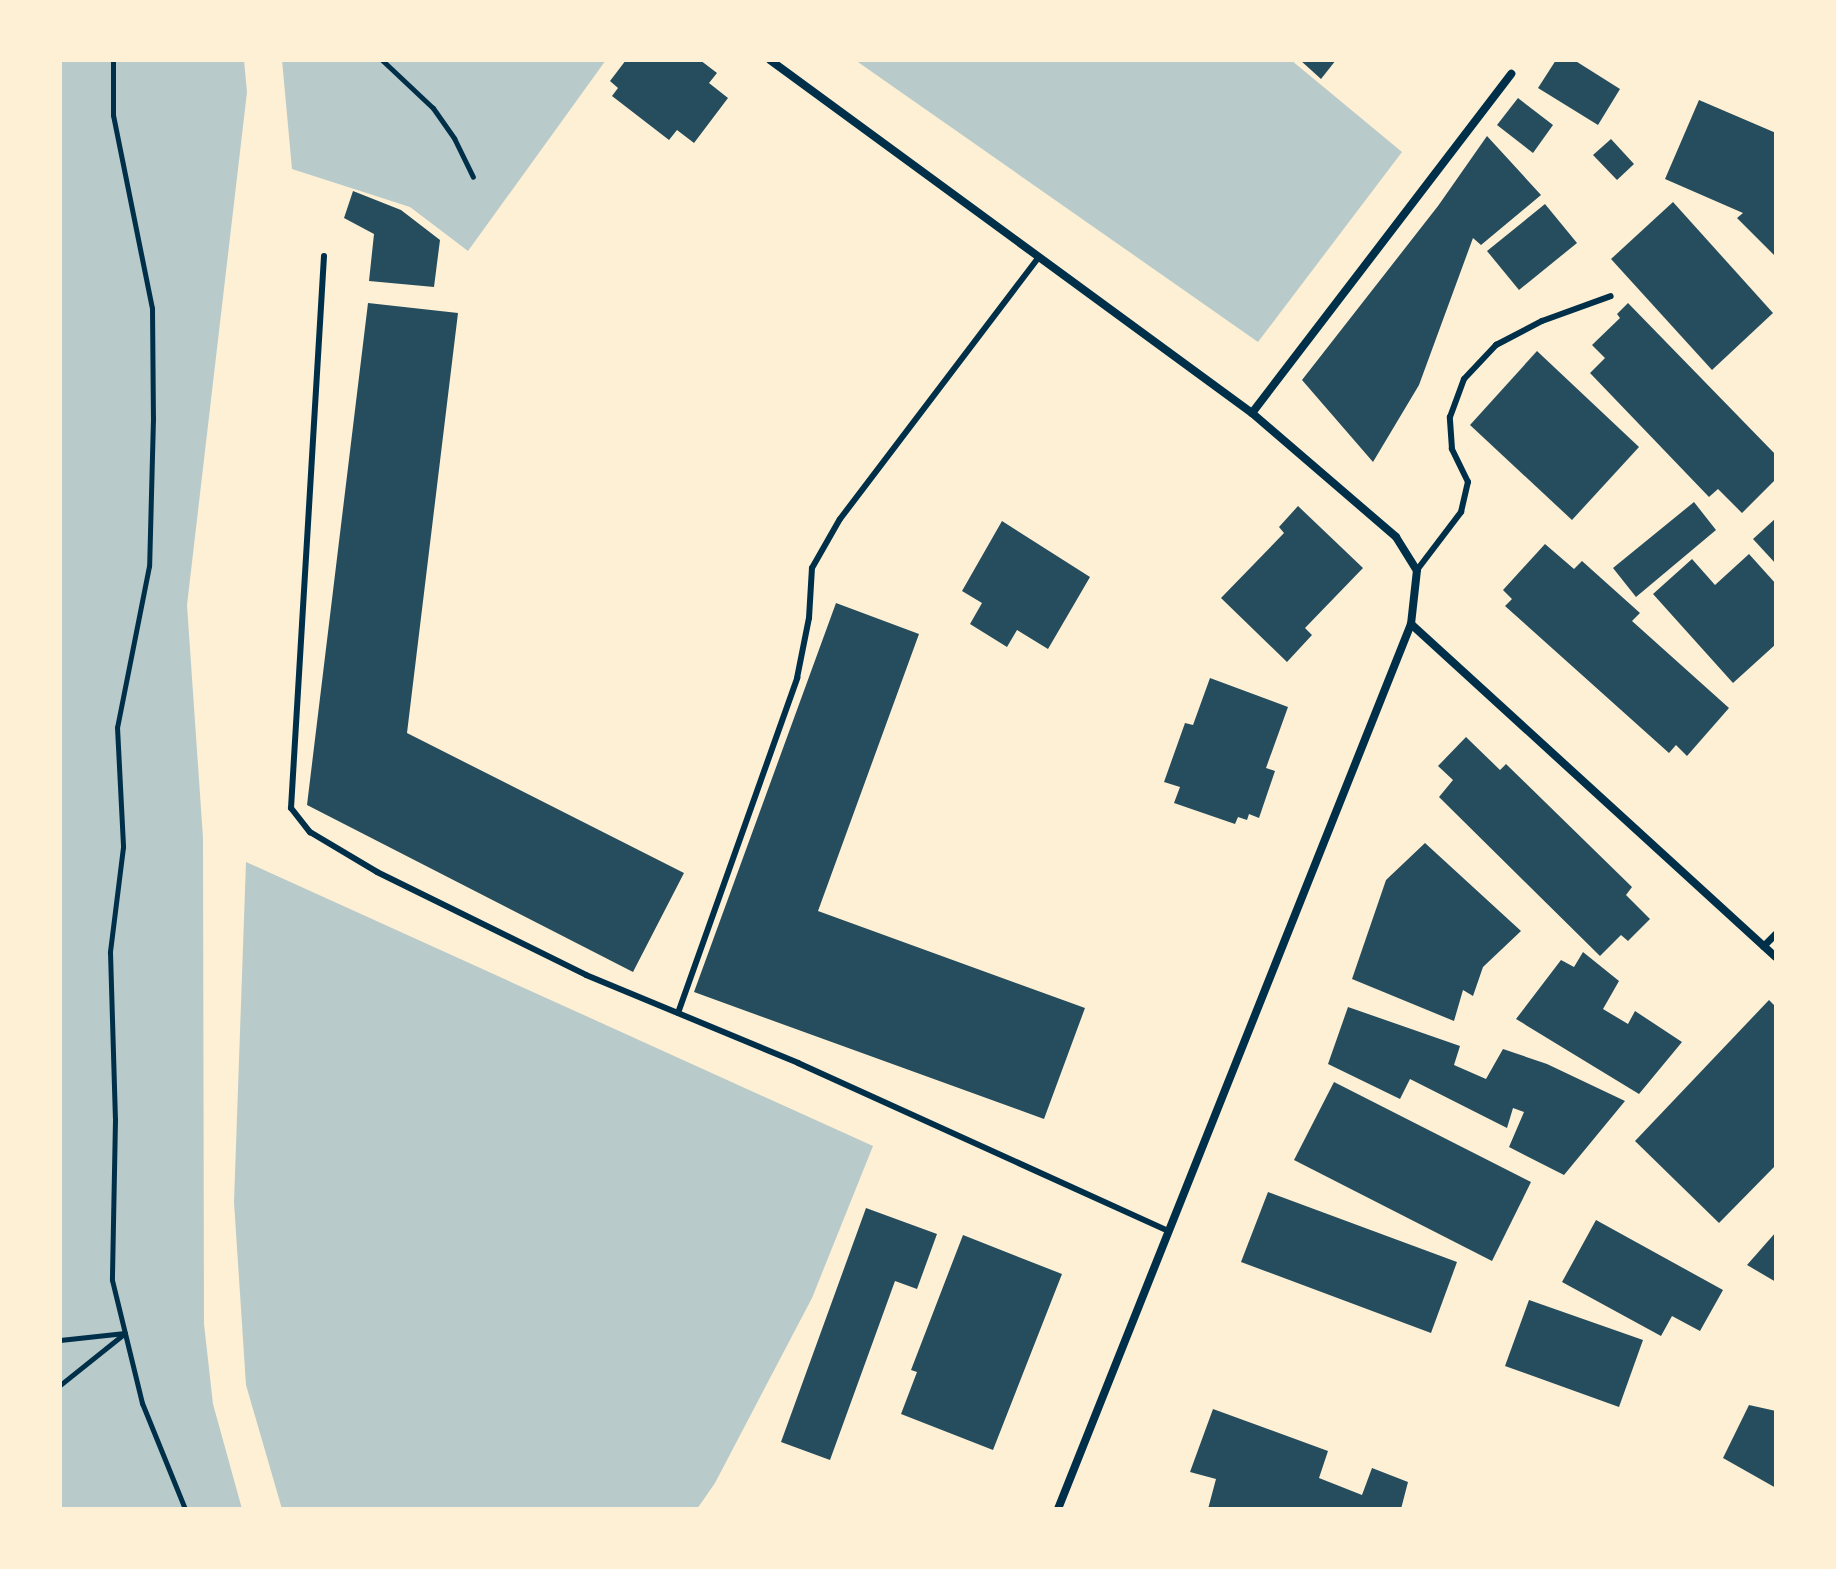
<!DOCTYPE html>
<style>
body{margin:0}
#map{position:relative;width:1836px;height:1569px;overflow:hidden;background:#fdf0d5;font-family:"PT Sans",sans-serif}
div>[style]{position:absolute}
.green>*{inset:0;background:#b9caca}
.building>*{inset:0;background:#264d5e}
.path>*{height:5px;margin:-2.5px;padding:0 2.5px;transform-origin:2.5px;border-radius:2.5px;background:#003049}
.service>*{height:6px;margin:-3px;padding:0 3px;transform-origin:3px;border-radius:3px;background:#003049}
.pedestrian>*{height:7px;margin:-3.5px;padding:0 3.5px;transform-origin:3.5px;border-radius:3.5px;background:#003049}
.minor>*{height:8px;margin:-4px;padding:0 4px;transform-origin:4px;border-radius:4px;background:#003049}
span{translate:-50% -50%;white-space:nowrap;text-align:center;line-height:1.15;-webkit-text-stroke:7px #fdf0d5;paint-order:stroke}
.frame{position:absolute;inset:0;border:62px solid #fdf0d5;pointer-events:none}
</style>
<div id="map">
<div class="green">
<div style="clip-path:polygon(60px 60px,244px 60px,247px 92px,187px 605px,203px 838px,204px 1324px,213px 1404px,242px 1509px,60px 1509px)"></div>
<div style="clip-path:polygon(282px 60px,606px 60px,468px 251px,410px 207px,292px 169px)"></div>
<div style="clip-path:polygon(855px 60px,1291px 60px,1402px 152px,1258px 342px)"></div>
<div style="clip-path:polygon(246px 862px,873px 1146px,812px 1298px,715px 1483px,697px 1509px,282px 1509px,246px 1385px,234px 1202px)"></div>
</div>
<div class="building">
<div style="clip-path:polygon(626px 60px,700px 60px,717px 73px,709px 83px,728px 98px,694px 143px,677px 130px,669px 140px,612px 96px,618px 88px,610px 81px)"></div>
<div style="clip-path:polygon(1300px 60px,1336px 60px,1321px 79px)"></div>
<div style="clip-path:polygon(1556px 60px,1574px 60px,1620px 89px,1598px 125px,1538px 88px)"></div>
<div style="clip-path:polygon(1518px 98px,1553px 125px,1533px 153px,1497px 125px)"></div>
<div style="clip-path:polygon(1699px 100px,1776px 133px,1776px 257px,1737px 218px,1743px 213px,1665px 179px)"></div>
<div style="clip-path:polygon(1487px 136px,1541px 195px,1481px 245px,1473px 238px,1419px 385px,1373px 462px,1302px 380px,1438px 206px)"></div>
<div style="clip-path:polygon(1611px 139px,1634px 164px,1617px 180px,1593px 155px)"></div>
<div style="clip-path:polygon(353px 191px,401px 210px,440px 240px,434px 287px,369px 281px,374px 234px,344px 218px)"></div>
<div style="clip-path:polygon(1673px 202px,1773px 313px,1712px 370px,1611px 259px)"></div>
<div style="clip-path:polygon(1545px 204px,1577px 243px,1519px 290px,1487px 251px)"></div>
<div style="clip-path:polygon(368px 303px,458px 313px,407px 733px,684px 873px,633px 972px,307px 805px)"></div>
<div style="clip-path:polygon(1628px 303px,1776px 455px,1776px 479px,1742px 513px,1718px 489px,1709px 497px,1590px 373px,1605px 358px,1592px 345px,1620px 318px,1617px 314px)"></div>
<div style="clip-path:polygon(1537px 351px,1639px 447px,1572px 520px,1470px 425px)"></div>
<div style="clip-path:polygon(1694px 502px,1716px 530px,1636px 597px,1613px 568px)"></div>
<div style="clip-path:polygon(1298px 506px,1363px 568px,1305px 628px,1312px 635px,1287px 662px,1221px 598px,1284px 533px,1279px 527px)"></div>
<div style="clip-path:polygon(1776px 518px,1776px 564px,1753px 539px)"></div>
<div style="clip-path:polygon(1002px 521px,1090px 577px,1048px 649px,1017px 630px,1007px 647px,970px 624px,982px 603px,962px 591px)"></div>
<div style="clip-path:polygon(1545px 544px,1574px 569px,1582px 561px,1640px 613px,1632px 621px,1729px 708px,1687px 756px,1676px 745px,1669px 753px,1505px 606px,1512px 599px,1503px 590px)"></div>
<div style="clip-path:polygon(1749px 554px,1776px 584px,1776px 644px,1733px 683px,1653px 594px,1692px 559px,1715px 585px)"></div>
<div style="clip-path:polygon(836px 603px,919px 634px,818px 911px,1085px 1008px,1044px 1119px,694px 992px)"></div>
<div style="clip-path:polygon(1210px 678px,1288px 707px,1266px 768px,1275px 771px,1259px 818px,1249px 814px,1247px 820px,1238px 817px,1235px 824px,1174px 803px,1180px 787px,1164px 782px,1185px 723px,1193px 725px)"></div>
<div style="clip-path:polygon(1466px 737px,1500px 770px,1506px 764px,1632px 887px,1626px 895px,1650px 919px,1628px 941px,1621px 935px,1600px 956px,1439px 797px,1453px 780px,1438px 766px)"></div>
<div style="clip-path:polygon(1425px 843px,1521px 931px,1483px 967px,1473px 996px,1463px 990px,1454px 1021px,1352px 979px,1386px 880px)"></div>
<div style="clip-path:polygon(1583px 952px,1619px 981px,1603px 1009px,1628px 1024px,1635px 1011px,1682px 1042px,1639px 1094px,1516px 1019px,1561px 960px,1574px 967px)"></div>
<div style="clip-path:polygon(1769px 1000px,1776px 1007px,1776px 1165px,1719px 1223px,1635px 1141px)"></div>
<div style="clip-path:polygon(1348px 1007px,1460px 1046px,1454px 1065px,1486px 1079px,1503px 1049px,1547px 1064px,1625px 1101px,1564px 1175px,1509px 1147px,1524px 1112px,1513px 1108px,1507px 1128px,1410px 1079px,1400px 1099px,1328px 1064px)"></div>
<div style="clip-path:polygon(1334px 1082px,1531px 1182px,1492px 1261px,1294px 1160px)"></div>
<div style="clip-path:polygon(1268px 1192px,1457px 1262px,1431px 1333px,1241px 1262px)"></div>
<div style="clip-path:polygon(866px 1208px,937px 1234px,917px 1289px,895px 1281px,830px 1460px,781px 1442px)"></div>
<div style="clip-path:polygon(1596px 1220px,1723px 1290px,1700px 1331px,1672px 1316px,1661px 1336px,1562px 1282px)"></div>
<div style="clip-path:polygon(1776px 1232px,1776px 1282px,1747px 1265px)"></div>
<div style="clip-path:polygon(963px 1235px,1062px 1274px,993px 1450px,901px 1414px,917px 1372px,911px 1370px)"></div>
<div style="clip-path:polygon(1529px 1300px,1643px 1340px,1619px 1407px,1505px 1366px)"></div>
<div style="clip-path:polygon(1749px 1405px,1776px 1411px,1776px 1488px,1723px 1458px)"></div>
<div style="clip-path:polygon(1213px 1409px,1328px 1451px,1319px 1478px,1362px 1495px,1372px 1468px,1408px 1482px,1401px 1509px,1208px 1509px,1216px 1479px,1190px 1472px)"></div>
</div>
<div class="path">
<div style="left:113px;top:60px;width:55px;rotate:90deg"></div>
<div style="left:113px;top:115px;width:197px;rotate:78.6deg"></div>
<div style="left:152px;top:308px;width:110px;rotate:89.5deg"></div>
<div style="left:153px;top:418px;width:148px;rotate:91.5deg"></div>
<div style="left:149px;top:566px;width:164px;rotate:101.2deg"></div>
<div style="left:117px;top:727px;width:120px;rotate:87.1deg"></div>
<div style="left:123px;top:847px;width:106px;rotate:97.1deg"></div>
<div style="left:110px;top:952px;width:167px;rotate:88.3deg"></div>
<div style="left:115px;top:1119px;width:161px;rotate:91.1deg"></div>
<div style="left:112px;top:1280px;width:127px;rotate:76.3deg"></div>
<div style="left:142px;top:1403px;width:114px;rotate:67.9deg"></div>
<div style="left:382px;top:60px;width:70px;rotate:43.3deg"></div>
<div style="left:433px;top:108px;width:37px;rotate:55deg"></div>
<div style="left:454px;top:138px;width:43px;rotate:64deg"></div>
<div style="left:60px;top:1340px;width:65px;rotate:-6.1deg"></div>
<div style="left:125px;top:1333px;width:83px;rotate:141.3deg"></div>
</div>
<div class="service">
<div style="left:324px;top:256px;width:553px;rotate:93.42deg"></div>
<div style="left:291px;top:808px;width:31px;rotate:52deg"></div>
<div style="left:310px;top:832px;width:78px;rotate:30.8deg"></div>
<div style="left:377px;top:872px;width:233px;rotate:26.2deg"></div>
<div style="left:586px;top:975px;width:230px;rotate:22.5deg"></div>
<div style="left:798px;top:1063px;width:407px;rotate:24.4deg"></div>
<div style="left:1417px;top:570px;width:73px;rotate:-52.8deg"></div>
<div style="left:1461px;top:512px;width:31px;rotate:-77deg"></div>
<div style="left:1468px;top:482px;width:37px;rotate:-116deg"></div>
<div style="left:1452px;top:449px;width:32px;rotate:-94deg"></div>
<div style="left:1450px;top:417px;width:40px;rotate:-69.8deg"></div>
<div style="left:1464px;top:379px;width:47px;rotate:-46.7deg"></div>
<div style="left:1496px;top:345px;width:52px;rotate:-27.6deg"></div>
<div style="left:1542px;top:321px;width:73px;rotate:-19.9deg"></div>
<div style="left:678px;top:1013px;width:356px;rotate:-70.4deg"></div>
<div style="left:797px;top:678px;width:61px;rotate:-78.7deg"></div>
<div style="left:809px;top:618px;width:50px;rotate:-86.6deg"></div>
<div style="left:812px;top:568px;width:56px;rotate:-60.3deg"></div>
<div style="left:840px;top:519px;width:328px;rotate:-52.8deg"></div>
</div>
<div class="pedestrian">
<div style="left:1763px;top:946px;width:18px;rotate:-45deg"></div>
</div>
<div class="minor">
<div style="left:770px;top:60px;width:597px;rotate:36.22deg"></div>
<div style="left:1252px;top:413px;width:190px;rotate:40.7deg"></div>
<div style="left:1396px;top:537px;width:39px;rotate:58deg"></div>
<div style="left:1417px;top:570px;width:54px;rotate:96.3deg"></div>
<div style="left:1411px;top:624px;width:953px;rotate:111.75deg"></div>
<div style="left:1252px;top:413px;width:427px;rotate:-52.6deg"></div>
<div style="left:1411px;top:624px;width:494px;rotate:42.4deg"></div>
</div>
<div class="frame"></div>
</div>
